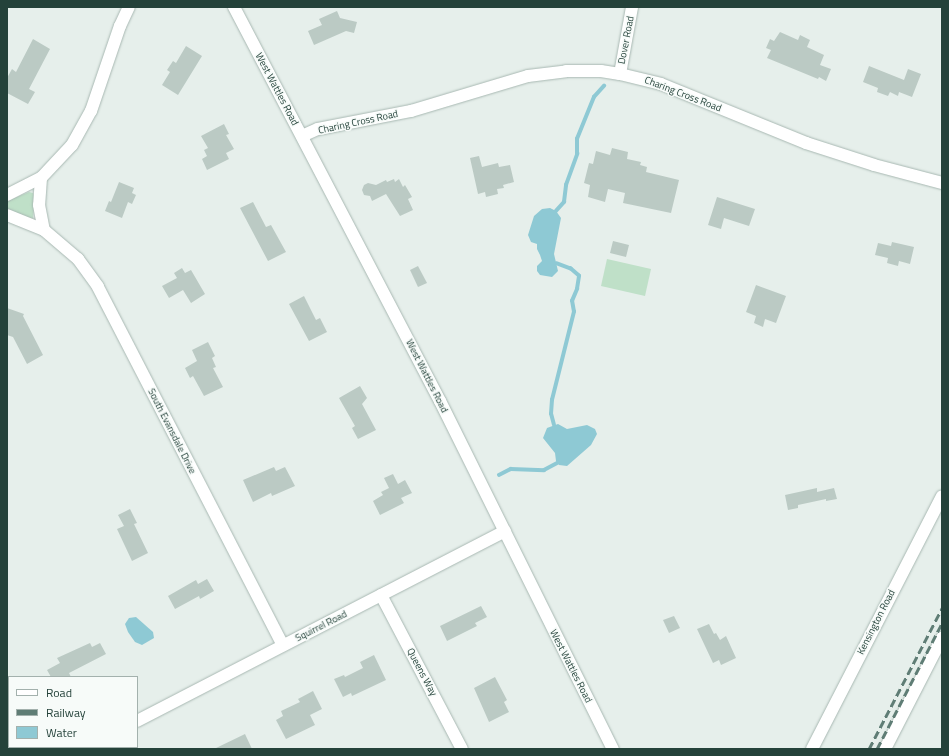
<!DOCTYPE html>
<style>
body{margin:0}
#map{position:relative;width:949px;height:756px;overflow:hidden;background:#e6efeb;font-family:"Titillium Web",sans-serif}
div>[style]{position:absolute}
.green>*{inset:0;background:#bfe0c8}
.water>*{inset:0;background:#8ec9d4}
.stream>*{height:3.5px;margin:-1.75px;padding:0 1.75px;transform-origin:1.75px;border-radius:1.75px;background:#8ec9d4}
.building>*{inset:0;background:#bbcac4}
.roads{filter:drop-shadow(0 0 1px #a8b8b2) drop-shadow(0 0 1px #a8b8b2)}
.minor>*{height:12px;margin:-6px;padding:0 6px;transform-origin:6px;border-radius:6px;background:#fff}
.rail>*{height:3px;margin-top:-1.5px;transform-origin:0;background:repeating-linear-gradient(90deg,#5f7d75 0 8px,transparent 0 12px)}
span{translate:-50% -50%;white-space:nowrap;text-align:center;line-height:1.15;-webkit-text-stroke:3px #f7fbf9;paint-order:stroke}
.street-label{font-size:10px;color:#24423a}
.frame{position:absolute;inset:0;border:8px solid #24423a;pointer-events:none}
.legend{position:absolute;left:8px;top:676px;width:130px;height:72px;box-sizing:border-box;background:#f7fbf9;border:1px solid #a3b1ad;margin:0;padding:5px 7px;list-style:none;font-size:12px;color:#24423a}
.legend li{display:flex;align-items:center;gap:8px;height:20px}
.legend b{width:20px;border:1px solid #a3b1ad}
</style>
<div id="map">
<div class="green">
<div style="clip-path:polygon(29px 192px,33px 193px,35px 198px,33px 218px,31px 219px,7px 211px,7px 201px)"></div>
<div style="clip-path:polygon(607px 259px,651px 269px,645px 296px,601px 286px)"></div>
</div>
<div class="water">
<div style="clip-path:polygon(550px 208px,556px 211px,561px 218px,554px 254px,558px 271px,552px 277px,540px 275px,537px 271px,537px 266px,542px 261px,540px 255px,537px 249px,537px 244px,531px 242px,528px 235px,534px 216px,542px 209px)"></div>
<div style="clip-path:polygon(558px 424px,567px 429px,587px 425px,595px 429px,597px 434px,591px 445px,567px 466px,559px 465px,556px 461px,555px 453px,543px 438px,547px 428px)"></div>
<div style="clip-path:polygon(136px 617px,153px 632px,154px 638px,142px 645px,135px 642px,128px 632px,125px 624px,129px 618px)"></div>
</div>
<div class="stream">
<div style="left:556px;top:211px;width:12px;rotate:-48deg"></div>
<div style="left:564px;top:202px;width:17px;rotate:-83deg"></div>
<div style="left:566px;top:185px;width:33px;rotate:-70deg"></div>
<div style="left:577px;top:154px;width:15px;rotate:-90deg"></div>
<div style="left:577px;top:139px;width:45px;rotate:-68deg"></div>
<div style="left:594px;top:97px;width:15px;rotate:-48deg"></div>
<div style="left:554px;top:425px;width:11px;rotate:-105deg"></div>
<div style="left:551px;top:414px;width:14px;rotate:-86deg"></div>
<div style="left:552px;top:400px;width:91px;rotate:-76deg"></div>
<div style="left:574px;top:312px;width:11px;rotate:-100deg"></div>
<div style="left:572px;top:301px;width:13px;rotate:-67deg"></div>
<div style="left:577px;top:289px;width:13px;rotate:-81deg"></div>
<div style="left:579px;top:276px;width:11px;rotate:-139deg"></div>
<div style="left:571px;top:269px;width:15px;rotate:-160deg"></div>
<div style="left:499px;top:475px;width:13px;rotate:-27deg"></div>
<div style="left:511px;top:469px;width:33px;rotate:2deg"></div>
<div style="left:544px;top:470px;width:15px;rotate:-28deg"></div>
</div>
<div class="building">
<div style="clip-path:polygon(337px 11px,340px 18px,357px 22px,354px 33px,346px 31px,314px 45px,308px 31px,322px 25px,319px 19px)"></div>
<div style="clip-path:polygon(780px 32px,798px 40px,800px 35px,810px 40px,807px 47px,824px 55px,820px 65px,831px 69px,826px 81px,819px 77px,818px 79px,767px 58px,771px 50px,766px 48px,770px 39px,774px 41px)"></div>
<div style="clip-path:polygon(33px 39px,50px 49px,29px 89px,35px 92px,28px 104px,7px 93px,7px 78px,12px 69px,16px 72px)"></div>
<div style="clip-path:polygon(186px 46px,202px 56px,178px 95px,162px 85px,170px 72px,167px 70px,173px 61px,176px 63px)"></div>
<div style="clip-path:polygon(869px 66px,904px 80px,908px 69px,921px 74px,912px 97px,899px 92px,898px 96px,890px 92px,888px 96px,877px 92px,878px 88px,863px 82px)"></div>
<div style="clip-path:polygon(224px 124px,229px 134px,226px 135px,234px 149px,226px 153px,229px 159px,207px 170px,202px 159px,207px 156px,204px 150px,208px 148px,201px 136px)"></div>
<div style="clip-path:polygon(612px 148px,628px 152px,627px 159px,641px 162px,640px 165px,647px 167px,646px 172px,679px 180px,671px 213px,623px 203px,625px 193px,608px 189px,605px 202px,588px 197px,590px 185px,584px 183px,589px 163px,593px 164px,596px 151px,610px 155px)"></div>
<div style="clip-path:polygon(479px 156px,482px 167px,498px 163px,499px 167px,510px 165px,514px 182px,503px 185px,504px 188px,497px 189px,498px 194px,486px 197px,485px 192px,478px 194px,470px 158px)"></div>
<div style="clip-path:polygon(394px 179px,395px 182px,399px 179px,403px 187px,405px 185px,412px 197px,408px 199px,413px 210px,400px 216px,386px 194px,372px 201px,370px 196px,364px 195px,362px 190px,364px 185px,368px 183px,376px 185px,386px 180px,387px 182px)"></div>
<div style="clip-path:polygon(119px 182px,134px 188px,132px 193px,136px 195px,132px 204px,128px 202px,122px 218px,105px 211px,109px 201px,111px 202px)"></div>
<div style="clip-path:polygon(717px 197px,755px 209px,749px 226px,724px 218px,721px 229px,708px 225px)"></div>
<div style="clip-path:polygon(253px 202px,266px 227px,271px 225px,286px 252px,268px 261px,240px 208px)"></div>
<div style="clip-path:polygon(613px 241px,629px 245px,626px 257px,610px 253px)"></div>
<div style="clip-path:polygon(892px 242px,914px 247px,910px 264px,899px 261px,898px 266px,887px 263px,888px 258px,875px 255px,878px 243px,891px 246px)"></div>
<div style="clip-path:polygon(418px 266px,427px 283px,418px 287px,410px 270px)"></div>
<div style="clip-path:polygon(182px 268px,185px 273px,191px 270px,205px 294px,191px 303px,183px 290px,169px 298px,162px 286px,177px 278px,174px 273px)"></div>
<div style="clip-path:polygon(756px 285px,786px 296px,776px 323px,765px 319px,763px 327px,754px 323px,756px 316px,746px 312px)"></div>
<div style="clip-path:polygon(304px 296px,316px 320px,320px 318px,327px 332px,309px 341px,289px 304px)"></div>
<div style="clip-path:polygon(7px 308px,24px 314px,23px 316px,43px 355px,27px 364px,13px 337px,7px 335px)"></div>
<div style="clip-path:polygon(208px 342px,215px 356px,212px 358px,216px 367px,213px 368px,223px 387px,204px 396px,193px 376px,190px 378px,185px 368px,197px 361px,192px 350px)"></div>
<div style="clip-path:polygon(360px 386px,367px 398px,362px 404px,376px 430px,358px 439px,352px 428px,355px 426px,339px 398px)"></div>
<div style="clip-path:polygon(274px 467px,276px 471px,285px 467px,295px 486px,272px 496px,271px 493px,253px 502px,243px 480px)"></div>
<div style="clip-path:polygon(393px 474px,398px 484px,405px 480px,412px 493px,401px 498px,404px 503px,380px 515px,373px 501px,383px 495px,381px 492px,389px 488px,384px 478px)"></div>
<div style="clip-path:polygon(817px 488px,817px 492px,834px 488px,837px 499px,826px 501px,826px 499px,798px 505px,798px 508px,788px 510px,785px 495px)"></div>
<div style="clip-path:polygon(130px 509px,137px 523px,134px 524px,148px 553px,132px 561px,117px 529px,124px 526px,118px 515px)"></div>
<div style="clip-path:polygon(207px 579px,214px 591px,200px 599px,199px 596px,175px 609px,168px 596px,196px 580px,198px 584px)"></div>
<div style="clip-path:polygon(481px 606px,487px 617px,475px 623px,477px 626px,447px 641px,440px 626px)"></div>
<div style="clip-path:polygon(674px 616px,680px 628px,669px 633px,663px 620px)"></div>
<div style="clip-path:polygon(709px 624px,714px 634px,716px 633px,720px 640px,726px 636px,736px 658px,721px 665px,719px 660px,713px 663px,697px 629px)"></div>
<div style="clip-path:polygon(90px 643px,92px 647px,100px 643px,106px 654px,69px 673px,71px 677px,51px 677px,47px 670px,60px 663px,57px 658px)"></div>
<div style="clip-path:polygon(374px 655px,386px 680px,352px 696px,351px 693px,343px 697px,334px 679px,344px 675px,345px 677px,363px 668px,360px 662px)"></div>
<div style="clip-path:polygon(495px 677px,507px 700px,504px 702px,509px 712px,489px 722px,474px 688px)"></div>
<div style="clip-path:polygon(313px 691px,322px 709px,310px 715px,315px 725px,286px 739px,276px 720px,283px 716px,281px 711px,300px 702px,298px 699px)"></div>
<div style="clip-path:polygon(245px 734px,252px 749px,214px 749px)"></div>
</div>
<div class="roads">
<div class="minor">
<div style="left:234px;top:7px;width:445px;rotate:62.4deg"></div>
<div style="left:440px;top:401px;width:389px;rotate:63.6deg"></div>
<div style="left:620px;top:74px;width:68px;rotate:-79.8deg"></div>
<div style="left:302px;top:136px;width:17px;rotate:-24deg"></div>
<div style="left:318px;top:129px;width:95px;rotate:-11deg"></div>
<div style="left:411px;top:111px;width:122px;rotate:-16.7deg"></div>
<div style="left:528px;top:76px;width:38px;rotate:-7deg"></div>
<div style="left:566px;top:71px;width:35px"></div>
<div style="left:601px;top:71px;width:19px;rotate:9deg"></div>
<div style="left:620px;top:74px;width:42px;rotate:13.7deg"></div>
<div style="left:661px;top:84px;width:157px;rotate:22.1deg"></div>
<div style="left:806px;top:143px;width:71px;rotate:17.9deg"></div>
<div style="left:874px;top:165px;width:70px;rotate:14.8deg"></div>
<div style="left:41px;top:178px;width:27px;rotate:94deg"></div>
<div style="left:39px;top:205px;width:25px;rotate:79deg"></div>
<div style="left:7px;top:195px;width:38px;rotate:-27deg"></div>
<div style="left:41px;top:178px;width:45px;rotate:-46.8deg"></div>
<div style="left:72px;top:145px;width:39px;rotate:-61deg"></div>
<div style="left:91px;top:111px;width:90px;rotate:-71.2deg"></div>
<div style="left:120px;top:26px;width:21px;rotate:-65deg"></div>
<div style="left:7px;top:215px;width:40px;rotate:22deg"></div>
<div style="left:44px;top:230px;width:45px;rotate:40.5deg"></div>
<div style="left:78px;top:259px;width:34px;rotate:54deg"></div>
<div style="left:98px;top:287px;width:403px;rotate:62.7deg"></div>
<div style="left:381px;top:595px;width:174px;rotate:62.3deg"></div>
<div style="left:137px;top:721px;width:414px;rotate:-27.3deg"></div>
<div style="left:82px;top:749px;width:4px;rotate:-27deg"></div>
<div style="left:812px;top:749px;width:284px;rotate:-62.8deg"></div>
<div style="left:885px;top:749px;width:125px;rotate:-62.8deg"></div>
</div>
</div>
<div class="rail">
<div style="left:869px;top:749px;width:159px;rotate:-62.6deg"></div>
<div style="left:877px;top:749px;width:142px;rotate:-62.7deg"></div>
</div>
<div class="street-label">
<span style="left:626px;top:40px;rotate:-79deg">Dover Road</span>
<span style="left:277px;top:89px;rotate:62deg">West Wattles Road</span>
<span style="left:683px;top:94px;rotate:21deg">Charing Cross Road</span>
<span style="left:358px;top:122px;rotate:-12deg">Charing Cross Road</span>
<span style="left:427px;top:376px;rotate:63deg">West Wattles Road</span>
<span style="left:172px;top:431px;rotate:63deg">South Evansdale Drive</span>
<span style="left:876px;top:622px;rotate:-63deg">Kensington Road</span>
<span style="left:321px;top:626px;rotate:-27deg">Squirrel Road</span>
<span style="left:571px;top:666px;rotate:63deg">West Wattles Road</span>
<span style="left:422px;top:672px;rotate:62deg">Queens Way</span>
</div>
<div class="frame"></div>
<ul class="legend">
<li><b style="height:5px;background:#fff"></b>Road</li>
<li><b style="height:5px;background:#5f7d75"></b>Railway</li>
<li><b style="height:11px;background:#8ec9d4"></b>Water</li>
</ul>
</div>
